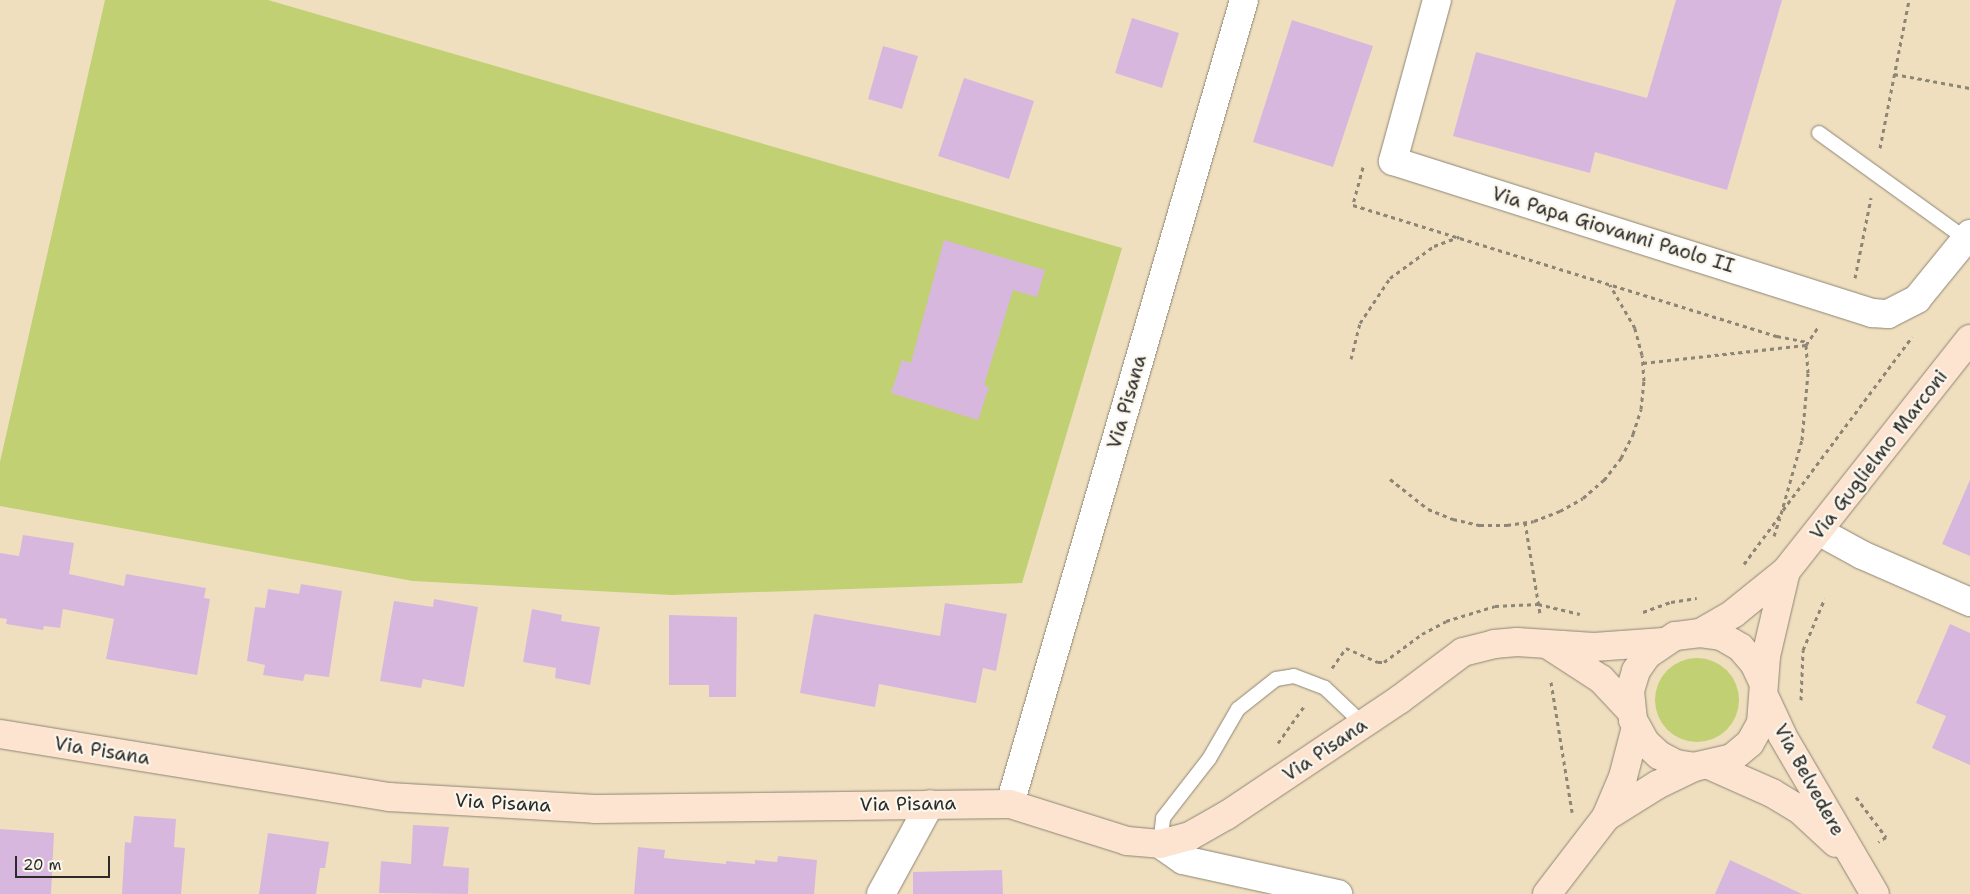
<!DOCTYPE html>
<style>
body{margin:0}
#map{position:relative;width:1970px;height:894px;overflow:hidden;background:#efdfbf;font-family:"Shantell Sans",sans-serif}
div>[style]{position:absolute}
.green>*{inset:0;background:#c0d073}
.round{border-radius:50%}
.building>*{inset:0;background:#d8b7de}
.path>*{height:3px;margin-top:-1.5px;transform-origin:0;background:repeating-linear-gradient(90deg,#8d8575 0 4px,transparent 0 8px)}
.roads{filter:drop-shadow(0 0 1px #8d8575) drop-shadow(0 0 1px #8d8575)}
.lane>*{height:14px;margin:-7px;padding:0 7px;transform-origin:7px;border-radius:7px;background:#fff}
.street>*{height:28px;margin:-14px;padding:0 14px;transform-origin:14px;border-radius:14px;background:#fff}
.secondary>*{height:28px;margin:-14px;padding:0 14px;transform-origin:14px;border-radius:14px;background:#fde4d1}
span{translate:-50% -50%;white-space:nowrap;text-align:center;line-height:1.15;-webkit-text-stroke:4.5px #fbf7ec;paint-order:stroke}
.street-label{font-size:19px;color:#2b2b2b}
.scale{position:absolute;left:15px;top:856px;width:95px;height:22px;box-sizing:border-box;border:2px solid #2b2b2b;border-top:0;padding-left:6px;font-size:15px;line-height:18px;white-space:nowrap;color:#2b2b2b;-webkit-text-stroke:4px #fbf7ec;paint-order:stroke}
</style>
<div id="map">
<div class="green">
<div style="clip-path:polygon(105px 0,268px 0,1122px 248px,1022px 583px,672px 595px,413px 581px,0 506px,0 462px)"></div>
<div class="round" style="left:1655px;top:658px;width:84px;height:84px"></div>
</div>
<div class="building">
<div style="clip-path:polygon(1676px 0,1782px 0,1727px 190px,1595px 152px,1590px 173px,1453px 136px,1476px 52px,1647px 98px)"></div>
<div style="clip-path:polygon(1132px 18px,1179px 33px,1162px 88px,1115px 73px)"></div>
<div style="clip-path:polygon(1292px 20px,1373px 46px,1333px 167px,1253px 142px)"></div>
<div style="clip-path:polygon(883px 46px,918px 56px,902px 109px,868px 99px)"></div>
<div style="clip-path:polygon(964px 78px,1034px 101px,1009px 179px,938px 156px)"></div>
<div style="clip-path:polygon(944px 240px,1045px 270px,1037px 297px,1013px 290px,984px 385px,989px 387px,978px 420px,891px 393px,902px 360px,911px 363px)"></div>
<div style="clip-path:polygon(1970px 480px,1970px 556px,1942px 544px)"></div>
<div style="clip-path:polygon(23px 535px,74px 543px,69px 574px,124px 586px,126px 574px,206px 588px,204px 598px,210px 599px,197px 675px,106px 659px,114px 619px,63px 609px,60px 628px,44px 626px,43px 630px,6px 624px,7px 619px,0 618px,0 553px,19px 556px)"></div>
<div style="clip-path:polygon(301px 584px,342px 591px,329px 677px,305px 674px,303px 681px,263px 675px,265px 665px,247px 661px,255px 607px,265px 608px,268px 589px,299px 594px)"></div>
<div style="clip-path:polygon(434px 599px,478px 607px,464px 687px,423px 679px,421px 688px,380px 681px,394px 601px,433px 607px)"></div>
<div style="clip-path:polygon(945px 603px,1007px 614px,996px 671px,983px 668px,976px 703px,879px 684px,875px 707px,800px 693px,814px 614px,940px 636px)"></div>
<div style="clip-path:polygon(532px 609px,562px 615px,561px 621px,600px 627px,590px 685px,555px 678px,556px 668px,523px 662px)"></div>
<div style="clip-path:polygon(669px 615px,737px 617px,736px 697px,709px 697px,709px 685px,669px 685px)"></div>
<div style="clip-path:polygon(1950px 624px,1970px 633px,1970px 765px,1932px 748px,1946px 716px,1916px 703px)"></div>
<div style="clip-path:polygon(134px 816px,176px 819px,174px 847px,185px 848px,181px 894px,122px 894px,125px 842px,131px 843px)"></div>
<div style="clip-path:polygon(413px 825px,449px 827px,443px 866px,469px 868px,468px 894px,379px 893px,381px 861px,411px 864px)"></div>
<div style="clip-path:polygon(0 829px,54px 833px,51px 894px,0 894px)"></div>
<div style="clip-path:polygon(268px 833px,329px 842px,325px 868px,320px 868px,316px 894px,259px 894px)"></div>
<div style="clip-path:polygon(638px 847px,665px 850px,664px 858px,726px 864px,726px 861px,755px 864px,755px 860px,777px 862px,778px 856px,817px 860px,814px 894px,634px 894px)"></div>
<div style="clip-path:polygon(1730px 860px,1802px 894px,1715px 894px)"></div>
<div style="clip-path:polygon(1002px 870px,1003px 894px,913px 894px,913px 872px)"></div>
</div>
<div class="path">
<div style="left:1894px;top:74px;width:77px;rotate:10.4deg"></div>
<div style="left:1880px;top:148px;width:151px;rotate:-78.9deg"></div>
<div style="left:1363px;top:167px;width:39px;rotate:105deg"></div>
<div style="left:1353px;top:205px;width:444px;rotate:17.2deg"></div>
<div style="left:1777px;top:336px;width:32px;rotate:11deg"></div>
<div style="left:1855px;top:278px;width:82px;rotate:-78.7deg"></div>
<div style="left:1351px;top:359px;width:37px;rotate:-76deg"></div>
<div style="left:1360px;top:323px;width:54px;rotate:-56.3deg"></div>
<div style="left:1390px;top:278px;width:54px;rotate:-36deg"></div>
<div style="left:1434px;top:246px;width:27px;rotate:-20deg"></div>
<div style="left:1643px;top:363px;width:164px;rotate:-6.3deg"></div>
<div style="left:1390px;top:479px;width:48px;rotate:38.3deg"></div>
<div style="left:1428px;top:509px;width:27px;rotate:22deg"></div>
<div style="left:1453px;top:519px;width:28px;rotate:13deg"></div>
<div style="left:1480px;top:525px;width:27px"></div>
<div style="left:1507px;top:525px;width:27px;rotate:-8deg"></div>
<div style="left:1534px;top:521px;width:28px;rotate:-21deg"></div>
<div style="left:1560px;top:511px;width:26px;rotate:-29deg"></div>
<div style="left:1583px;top:498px;width:28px;rotate:-41deg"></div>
<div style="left:1604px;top:480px;width:28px;rotate:-52deg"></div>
<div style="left:1621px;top:458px;width:27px;rotate:-63deg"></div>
<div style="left:1633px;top:434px;width:26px;rotate:-72deg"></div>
<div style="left:1641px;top:409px;width:28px;rotate:-84deg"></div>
<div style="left:1644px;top:381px;width:26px;rotate:-94deg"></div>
<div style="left:1642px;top:355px;width:28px;rotate:-105deg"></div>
<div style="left:1635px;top:328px;width:50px;rotate:-120.2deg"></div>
<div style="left:1783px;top:510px;width:216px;rotate:-53.3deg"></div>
<div style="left:1525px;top:522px;width:93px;rotate:80.7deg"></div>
<div style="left:1774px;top:536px;width:19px;rotate:-72deg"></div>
<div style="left:1744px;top:564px;width:62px;rotate:-53.5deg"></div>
<div style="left:1781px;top:514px;width:77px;rotate:-74.2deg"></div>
<div style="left:1802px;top:440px;width:67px;rotate:-84.9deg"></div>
<div style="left:1808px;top:373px;width:28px;rotate:-94deg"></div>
<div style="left:1806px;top:345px;width:22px;rotate:-56deg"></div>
<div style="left:1643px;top:612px;width:30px;rotate:-20deg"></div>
<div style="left:1671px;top:602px;width:26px;rotate:-9deg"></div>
<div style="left:1332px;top:668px;width:24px;rotate:-55deg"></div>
<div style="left:1346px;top:648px;width:35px;rotate:24deg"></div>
<div style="left:1378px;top:662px;width:6px"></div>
<div style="left:1384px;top:662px;width:47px;rotate:-36.4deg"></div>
<div style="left:1422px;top:634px;width:27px;rotate:-28deg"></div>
<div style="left:1446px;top:621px;width:51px;rotate:-17deg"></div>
<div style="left:1495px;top:606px;width:43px;rotate:-2.7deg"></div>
<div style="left:1538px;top:604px;width:43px;rotate:13.4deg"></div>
<div style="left:1551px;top:682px;width:132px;rotate:80.8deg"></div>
<div style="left:1801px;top:700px;width:50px;rotate:-87.7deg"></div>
<div style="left:1803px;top:650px;width:56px;rotate:-67.1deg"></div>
<div style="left:1278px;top:743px;width:47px;rotate:-54.6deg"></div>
<div style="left:1856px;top:797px;width:50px;rotate:53.1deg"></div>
<div style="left:1886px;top:837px;width:9px;rotate:148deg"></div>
</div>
<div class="roads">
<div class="lane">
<div style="left:1819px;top:133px;width:181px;rotate:35.8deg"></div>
<div style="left:1160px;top:844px;width:26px;rotate:-83deg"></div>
<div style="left:1163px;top:818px;width:75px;rotate:-52.1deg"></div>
<div style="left:1209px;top:759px;width:58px;rotate:-59.9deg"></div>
<div style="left:1238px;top:709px;width:48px;rotate:-38.3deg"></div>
<div style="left:1276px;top:679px;width:18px;rotate:-9deg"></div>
<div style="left:1294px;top:676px;width:33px;rotate:21deg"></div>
<div style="left:1325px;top:688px;width:52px;rotate:43.5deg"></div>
</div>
<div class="street">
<div style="left:1437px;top:0;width:167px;rotate:105.3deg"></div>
<div style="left:1393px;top:161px;width:503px;rotate:17.61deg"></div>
<div style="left:1872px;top:313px;width:16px;rotate:4deg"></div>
<div style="left:1888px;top:314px;width:33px;rotate:-27deg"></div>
<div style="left:1917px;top:299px;width:84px;rotate:-50.8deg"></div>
<div style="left:1820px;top:532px;width:48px;rotate:28.7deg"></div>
<div style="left:1862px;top:555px;width:118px;rotate:23.5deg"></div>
<div style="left:1010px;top:804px;width:837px;rotate:-73.77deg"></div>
<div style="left:1160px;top:844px;width:28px;rotate:35deg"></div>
<div style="left:1183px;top:860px;width:159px;rotate:12.4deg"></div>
<div style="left:881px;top:894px;width:102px;rotate:-61.4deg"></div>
</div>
<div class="secondary">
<div style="left:1700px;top:633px;width:39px;rotate:-30deg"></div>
<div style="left:1734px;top:613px;width:67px;rotate:-38.9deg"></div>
<div style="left:1786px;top:571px;width:296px;rotate:-51.6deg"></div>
<div style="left:1550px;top:646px;width:61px;rotate:32.9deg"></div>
<div style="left:1601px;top:679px;width:44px;rotate:46.8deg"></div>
<div style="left:1763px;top:682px;width:21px;rotate:-115deg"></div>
<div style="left:1754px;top:663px;width:21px;rotate:-131deg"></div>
<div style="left:1740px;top:647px;width:22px;rotate:-150deg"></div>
<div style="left:1721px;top:636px;width:21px;rotate:-172deg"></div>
<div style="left:1700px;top:633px;width:25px;rotate:173deg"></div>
<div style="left:1675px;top:636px;width:34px;rotate:146deg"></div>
<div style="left:1647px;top:655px;width:19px;rotate:125deg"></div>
<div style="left:1636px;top:671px;width:21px;rotate:107deg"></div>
<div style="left:1630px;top:691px;width:29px;rotate:84deg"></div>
<div style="left:1633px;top:720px;width:26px;rotate:61deg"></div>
<div style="left:1646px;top:743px;width:18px;rotate:43deg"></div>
<div style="left:1659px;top:755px;width:19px;rotate:28deg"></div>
<div style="left:1676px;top:764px;width:18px;rotate:9deg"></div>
<div style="left:1694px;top:767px;width:39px;rotate:-13deg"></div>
<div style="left:1732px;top:758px;width:23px;rotate:-40deg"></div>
<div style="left:1750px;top:743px;width:23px;rotate:-61deg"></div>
<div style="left:1761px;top:723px;width:67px;rotate:-85.7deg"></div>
<div style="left:1766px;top:656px;width:87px;rotate:-76.8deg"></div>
<div style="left:1766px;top:700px;width:38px;rotate:65deg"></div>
<div style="left:1782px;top:735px;width:184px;rotate:59.7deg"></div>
<div style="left:0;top:734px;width:394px;rotate:9.2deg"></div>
<div style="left:389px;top:797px;width:206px;rotate:3.3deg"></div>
<div style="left:595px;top:809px;width:415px;rotate:-0.7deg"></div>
<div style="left:1010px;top:804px;width:123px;rotate:17.5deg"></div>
<div style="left:1127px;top:841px;width:33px;rotate:5deg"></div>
<div style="left:1160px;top:844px;width:31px;rotate:-15deg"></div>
<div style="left:1190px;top:836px;width:43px;rotate:-29.6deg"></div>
<div style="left:1227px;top:815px;width:207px;rotate:-33.8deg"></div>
<div style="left:1399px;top:700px;width:80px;rotate:-36.9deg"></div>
<div style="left:1463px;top:652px;width:32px;rotate:-14deg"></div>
<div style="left:1494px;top:644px;width:23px;rotate:-5deg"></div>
<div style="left:1517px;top:642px;width:77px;rotate:3.7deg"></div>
<div style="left:1594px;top:647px;width:70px;rotate:-4.1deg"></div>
<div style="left:1711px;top:766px;width:67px;rotate:23.9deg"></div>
<div style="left:1772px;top:793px;width:31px;rotate:31deg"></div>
<div style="left:1799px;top:809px;width:50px;rotate:42.6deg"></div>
<div style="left:1606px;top:817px;width:60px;rotate:-32.1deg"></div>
<div style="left:1657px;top:785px;width:41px;rotate:-25.9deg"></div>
<div style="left:1547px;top:894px;width:97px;rotate:-52.5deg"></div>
<div style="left:1606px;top:817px;width:43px;rotate:-67deg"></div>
<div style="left:1623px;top:777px;width:52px;rotate:-75.4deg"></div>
</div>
</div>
<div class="street-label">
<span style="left:1613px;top:230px;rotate:17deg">Via Papa Giovanni Paolo II</span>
<span style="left:1127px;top:402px;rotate:-74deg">Via Pisana</span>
<span style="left:1879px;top:455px;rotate:-52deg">Via Guglielmo Marconi</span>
<span style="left:1325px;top:750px;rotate:-34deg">Via Pisana</span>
<span style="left:102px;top:751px;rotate:9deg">Via Pisana</span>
<span style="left:1809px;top:780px;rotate:61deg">Via Belvedere</span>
<span style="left:503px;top:803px;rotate:3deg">Via Pisana</span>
<span style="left:908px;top:804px;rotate:-1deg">Via Pisana</span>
</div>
<div class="scale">20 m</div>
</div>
